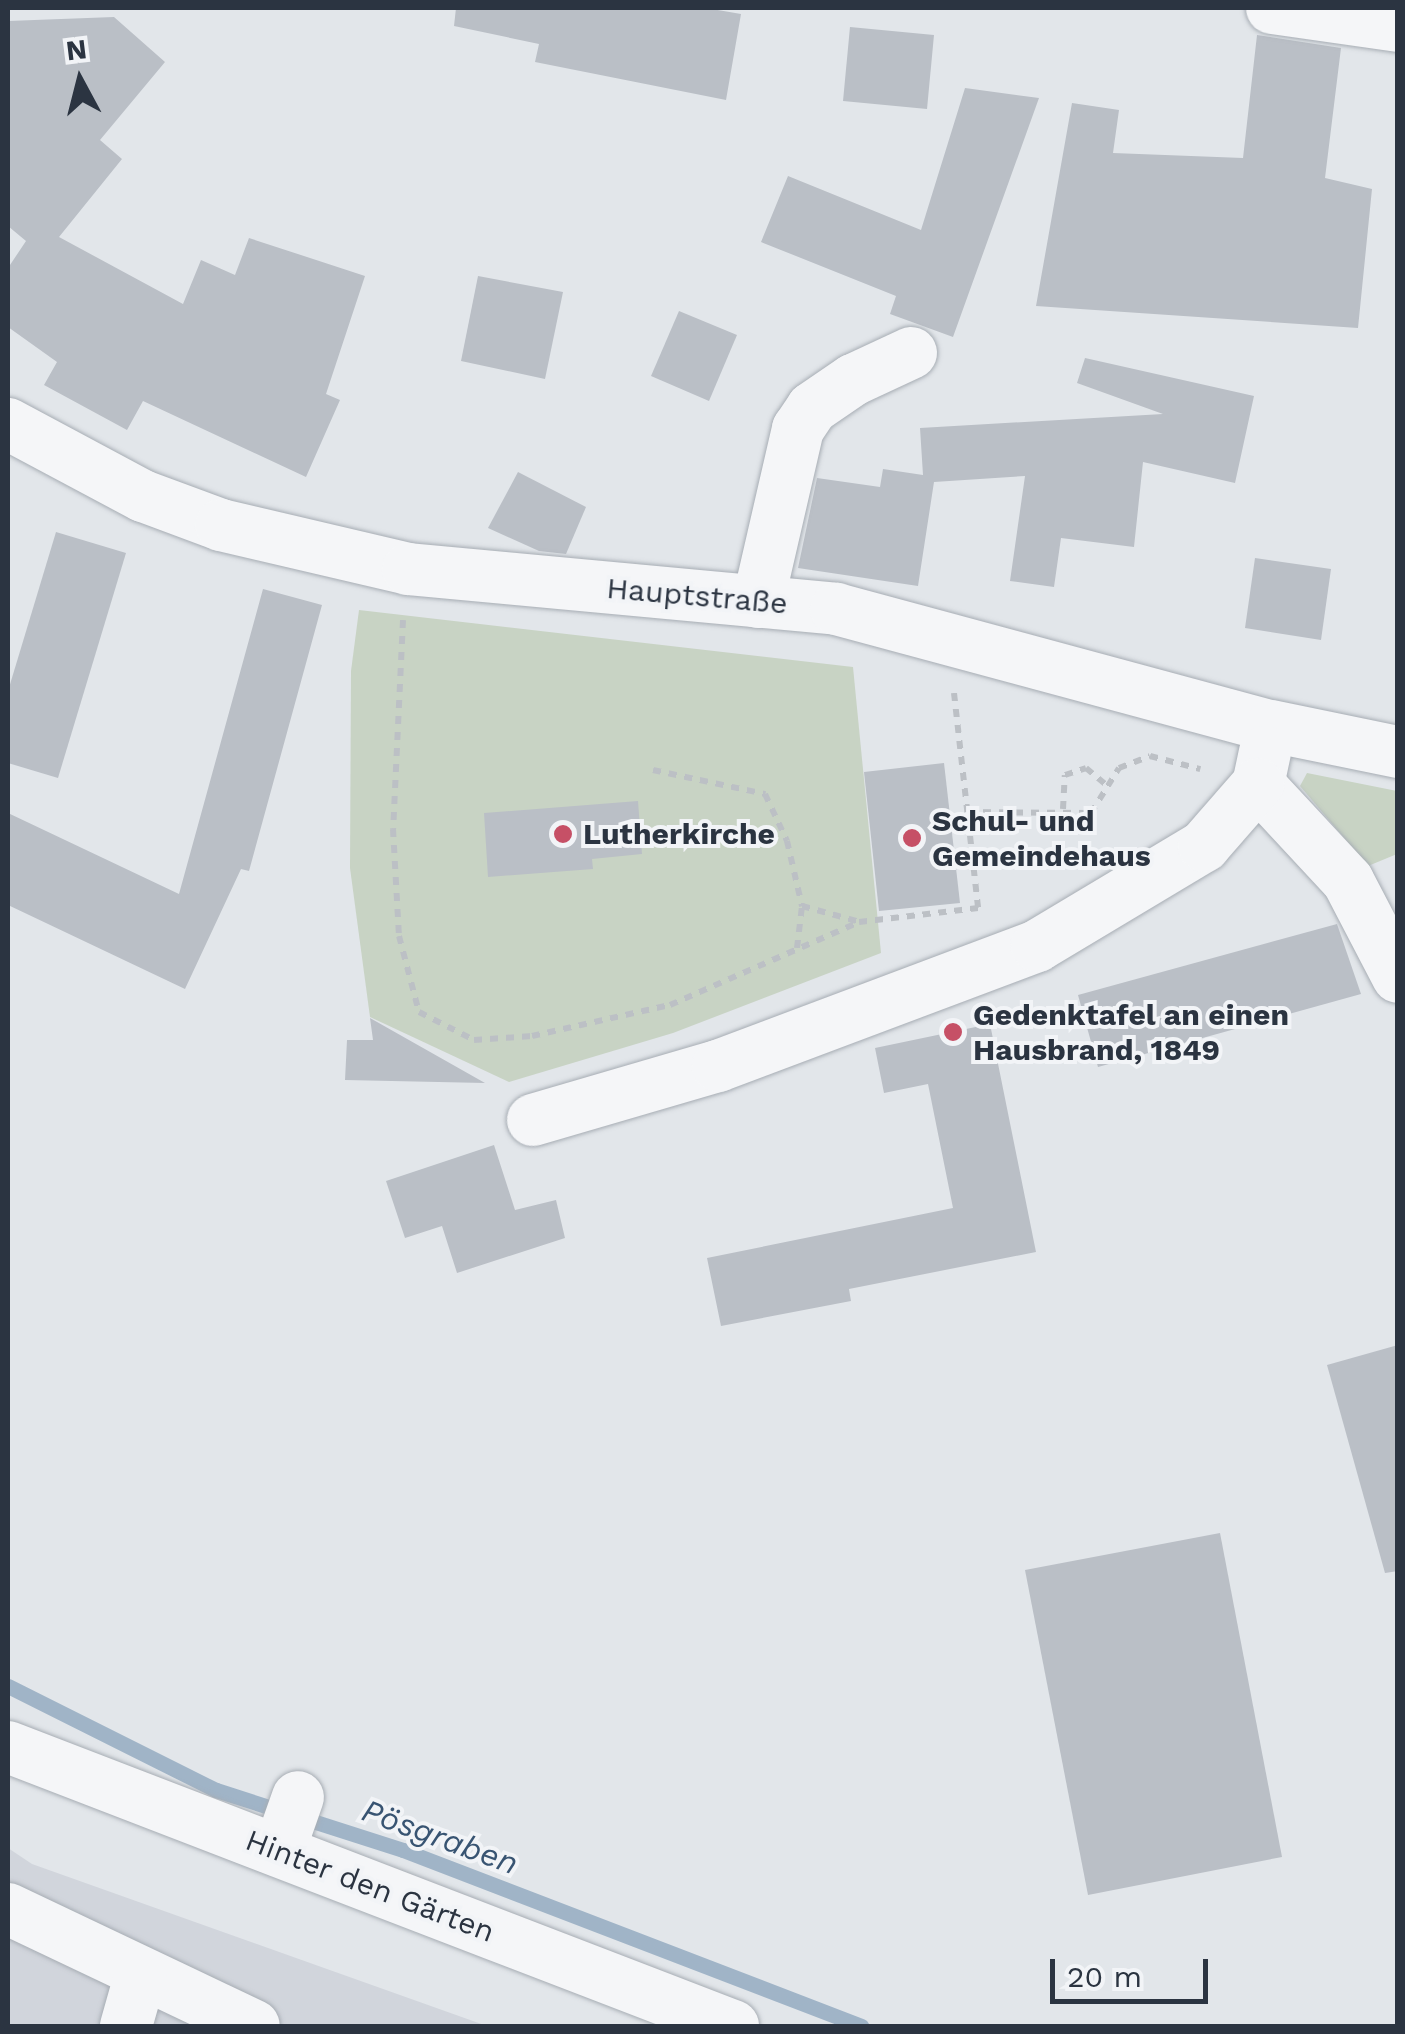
<!DOCTYPE html>
<meta charset="utf-8">
<style>
body{margin:0}
#map{position:relative;width:1405px;height:2034px;overflow:hidden;background:#e2e6ea;font-family:"Work Sans",sans-serif}
div>[style]{position:absolute}
.built>*{inset:0;background:#d1d5dc}
.green>*{inset:0;background:#c8d3c4}
.stream>*{height:15px;margin:-7.5px;padding:0 7.5px;transform-origin:7.5px;border-radius:7.5px;background:#a0b4c7}
.building>*{inset:0;background:#babfc6}
.path>*{height:6px;margin-top:-3px;transform-origin:0;background:repeating-linear-gradient(90deg,#bcc0c5 0 8px,transparent 0 16px)}
.roads{filter:drop-shadow(0 0 2px #a7adb4) drop-shadow(0 0 2px #a7adb4)}
.minor>*{height:52px;margin:-26px;padding:0 26px;transform-origin:26px;border-radius:26px;background:#f5f6f8}
.dots>*{width:28px;height:28px;translate:-50% -50%;box-sizing:border-box;border:5px solid #f2f4f7;border-radius:50%}
span{translate:-50% -50%;white-space:nowrap;text-align:center;line-height:1.15;-webkit-text-stroke:8px #f2f4f7;paint-order:stroke}
.street-label{font-size:30px;color:#2b3441}
.poi-label{font-size:30px;color:#2b3441;font-weight:700}
.left{translate:0 -50%;text-align:left}
.water-label{font-size:32px;color:#385472;font-style:italic}
.frame{position:absolute;inset:0;border:10px solid #2b3441;pointer-events:none}
.north{position:absolute;left:30px;top:30px;width:100px;height:100px;-webkit-text-stroke:8px #f2f4f7;paint-order:stroke;rotate:353deg;font-size:28px;font-weight:700;line-height:40px;text-align:center;color:#2b3441}
.north::after{content:'';display:block;margin:auto;width:35px;height:45px;background:#2b3441;clip-path:polygon(50% 0,100% 100%,50% 72%,0 100%)}
.scale{position:absolute;left:1050px;top:1959px;width:158px;height:45px;box-sizing:border-box;border:5px solid #2b3441;border-top:0;padding-left:12px;font-size:30px;line-height:35px;white-space:nowrap;color:#2b3441;-webkit-text-stroke:8px #f2f4f7;paint-order:stroke}
</style>
<div id="map">
<div class="built">
<div style="clip-path:polygon(8px 1848px,32px 1864px,487px 2026px,8px 2026px)"></div>
</div>
<div class="green">
<div style="clip-path:polygon(359px 610px,853px 667px,881px 953px,673px 1033px,509px 1082px,370px 1017px,350px 868px,351px 671px)"></div>
<div style="clip-path:polygon(1307px 773px,1397px 791px,1397px 854px,1368px 866px,1300px 786px)"></div>
</div>
<div class="stream">
<div style="left:8px;top:1686px;width:233px;rotate:26.6deg"></div>
<div style="left:216px;top:1790px;width:196px;rotate:17.8deg"></div>
<div style="left:403px;top:1850px;width:491px;rotate:21deg"></div>
</div>
<div class="building">
<div style="clip-path:polygon(456px 8px,706px 8px,741px 14px,726px 100px,535px 62px,539px 44px,454px 26px)"></div>
<div style="clip-path:polygon(114px 17px,165px 62px,100px 140px,122px 159px,59px 237px,183px 304px,201px 260px,235px 275px,249px 238px,365px 276px,326px 394px,340px 400px,306px 477px,143px 401px,127px 430px,44px 385px,57px 362px,8px 327px,8px 268px,26px 241px,8px 226px,8px 21px)"></div>
<div style="clip-path:polygon(850px 27px,934px 35px,927px 109px,843px 101px)"></div>
<div style="clip-path:polygon(1257px 35px,1341px 48px,1325px 178px,1372px 189px,1358px 328px,1036px 306px,1072px 103px,1119px 110px,1113px 153px,1243px 158px)"></div>
<div style="clip-path:polygon(965px 88px,1039px 98px,953px 337px,890px 314px,896px 296px,761px 242px,788px 176px,921px 230px)"></div>
<div style="clip-path:polygon(478px 276px,563px 292px,545px 379px,461px 361px)"></div>
<div style="clip-path:polygon(679px 311px,737px 335px,709px 401px,651px 376px)"></div>
<div style="clip-path:polygon(1085px 358px,1254px 396px,1235px 483px,1143px 462px,1134px 547px,1061px 538px,1054px 587px,1010px 581px,1025px 476px,934px 482px,918px 586px,798px 568px,817px 478px,880px 487px,883px 469px,923px 475px,920px 428px,1163px 414px,1077px 383px)"></div>
<div style="clip-path:polygon(518px 472px,586px 507px,566px 554px,539px 551px,488px 528px)"></div>
<div style="clip-path:polygon(56px 532px,126px 553px,58px 778px,8px 763px,8px 691px)"></div>
<div style="clip-path:polygon(1255px 558px,1331px 569px,1321px 640px,1245px 628px)"></div>
<div style="clip-path:polygon(263px 589px,322px 605px,249px 871px,241px 869px,185px 989px,8px 905px,8px 813px,179px 894px)"></div>
<div style="clip-path:polygon(944px 763px,960px 903px,879px 911px,864px 772px)"></div>
<div style="clip-path:polygon(638px 801px,642px 854px,592px 859px,593px 869px,488px 877px,484px 813px)"></div>
<div style="clip-path:polygon(1337px 924px,1361px 994px,1098px 1067px,1078px 995px)"></div>
<div style="clip-path:polygon(370px 1018px,485px 1083px,345px 1080px,347px 1040px,373px 1040px)"></div>
<div style="clip-path:polygon(990px 1024px,1036px 1252px,849px 1289px,851px 1301px,721px 1326px,707px 1258px,953px 1208px,928px 1084px,884px 1093px,875px 1048px)"></div>
<div style="clip-path:polygon(494px 1145px,515px 1210px,556px 1200px,565px 1238px,457px 1273px,442px 1226px,405px 1238px,386px 1181px)"></div>
<div style="clip-path:polygon(1398px 1345px,1398px 1571px,1385px 1573px,1327px 1365px)"></div>
<div style="clip-path:polygon(1220px 1533px,1282px 1857px,1088px 1895px,1025px 1570px)"></div>
</div>
<div class="path">
<div style="left:403px;top:620px;width:209px;rotate:92.7deg"></div>
<div style="left:393px;top:829px;width:107px;rotate:86.8deg"></div>
<div style="left:399px;top:936px;width:79px;rotate:75.3deg"></div>
<div style="left:419px;top:1012px;width:62px;rotate:27deg"></div>
<div style="left:474px;top:1040px;width:58px;rotate:-3.9deg"></div>
<div style="left:532px;top:1036px;width:141px;rotate:-12.7deg"></div>
<div style="left:670px;top:1005px;width:206px;rotate:-23.7deg"></div>
<div style="left:859px;top:922px;width:120px;rotate:-6.7deg"></div>
<div style="left:954px;top:693px;width:216px;rotate:83.6deg"></div>
<div style="left:653px;top:770px;width:115px;rotate:12.1deg"></div>
<div style="left:765px;top:794px;width:52px;rotate:64.9deg"></div>
<div style="left:787px;top:841px;width:67px;rotate:77deg"></div>
<div style="left:802px;top:906px;width:57px;rotate:15.3deg"></div>
<div style="left:1063px;top:809px;width:34px;rotate:-87deg"></div>
<div style="left:1065px;top:775px;width:22px;rotate:-18deg"></div>
<div style="left:1086px;top:768px;width:25px;rotate:40deg"></div>
<div style="left:967px;top:812px;width:124px;rotate:0.5deg"></div>
<div style="left:1091px;top:813px;width:53px;rotate:-58.1deg"></div>
<div style="left:1119px;top:768px;width:33px;rotate:-21deg"></div>
<div style="left:1150px;top:756px;width:52px;rotate:14.6deg"></div>
<div style="left:797px;top:948px;width:42px;rotate:-83.2deg"></div>
</div>
<div class="roads">
<div class="minor">
<div style="left:1272px;top:8px;width:127px;rotate:8.1deg"></div>
<div style="left:8px;top:424px;width:153px;rotate:28.1deg"></div>
<div style="left:143px;top:496px;width:83px;rotate:20.4deg"></div>
<div style="left:221px;top:525px;width:192px;rotate:13.2deg"></div>
<div style="left:408px;top:569px;width:430px;rotate:5.3deg"></div>
<div style="left:836px;top:609px;width:450px;rotate:15.1deg"></div>
<div style="left:1271px;top:726px;width:130px;rotate:11.6deg"></div>
<div style="left:758px;top:602px;width:178px;rotate:-77deg"></div>
<div style="left:798px;top:429px;width:25px;rotate:-56deg"></div>
<div style="left:812px;top:408px;width:50px;rotate:-34.3deg"></div>
<div style="left:853px;top:380px;width:64px;rotate:-25deg"></div>
<div style="left:1265px;top:752px;width:33px;rotate:102deg"></div>
<div style="left:1258px;top:784px;width:132px;rotate:47.1deg"></div>
<div style="left:1348px;top:881px;width:108px;rotate:62.5deg"></div>
<div style="left:533px;top:1120px;width:193px;rotate:-16.3deg"></div>
<div style="left:718px;top:1066px;width:341px;rotate:-20.6deg"></div>
<div style="left:1037px;top:946px;width:195px;rotate:-30.9deg"></div>
<div style="left:1204px;top:846px;width:82px;rotate:-48.9deg"></div>
<div style="left:8px;top:1747px;width:777px;rotate:21.05deg"></div>
<div style="left:279px;top:1851px;width:57px;rotate:-70.6deg"></div>
<div style="left:8px;top:1909px;width:272px;rotate:25.4deg"></div>
<div style="left:126px;top:2026px;width:55px;rotate:-74.2deg"></div>
</div>
</div>
<div class="dots">
<div style="left:563px;top:834px;background:#c65066"></div>
<div style="left:912px;top:838px;background:#c65066"></div>
<div style="left:953px;top:1032px;background:#c65066"></div>
</div>
<div class="street-label">
<span style="left:697px;top:596px;rotate:5deg">Hauptstraße</span>
<span style="left:370px;top:1886px;rotate:21deg">Hinter den Gärten</span>
</div>
<div class="poi-label">
<span class="left" style="left:932px;top:838px">Schul- und<br>Gemeindehaus</span>
<span class="left" style="left:583px;top:834px">Lutherkirche</span>
<span class="left" style="left:973px;top:1032px">Gedenktafel an einen<br>Hausbrand, 1849</span>
</div>
<div class="water-label">
<span style="left:440px;top:1837px;rotate:20deg">Pösgraben</span>
</div>
<div class="frame"></div>
<div class="north">N</div>
<div class="scale">20 m</div>
</div>
